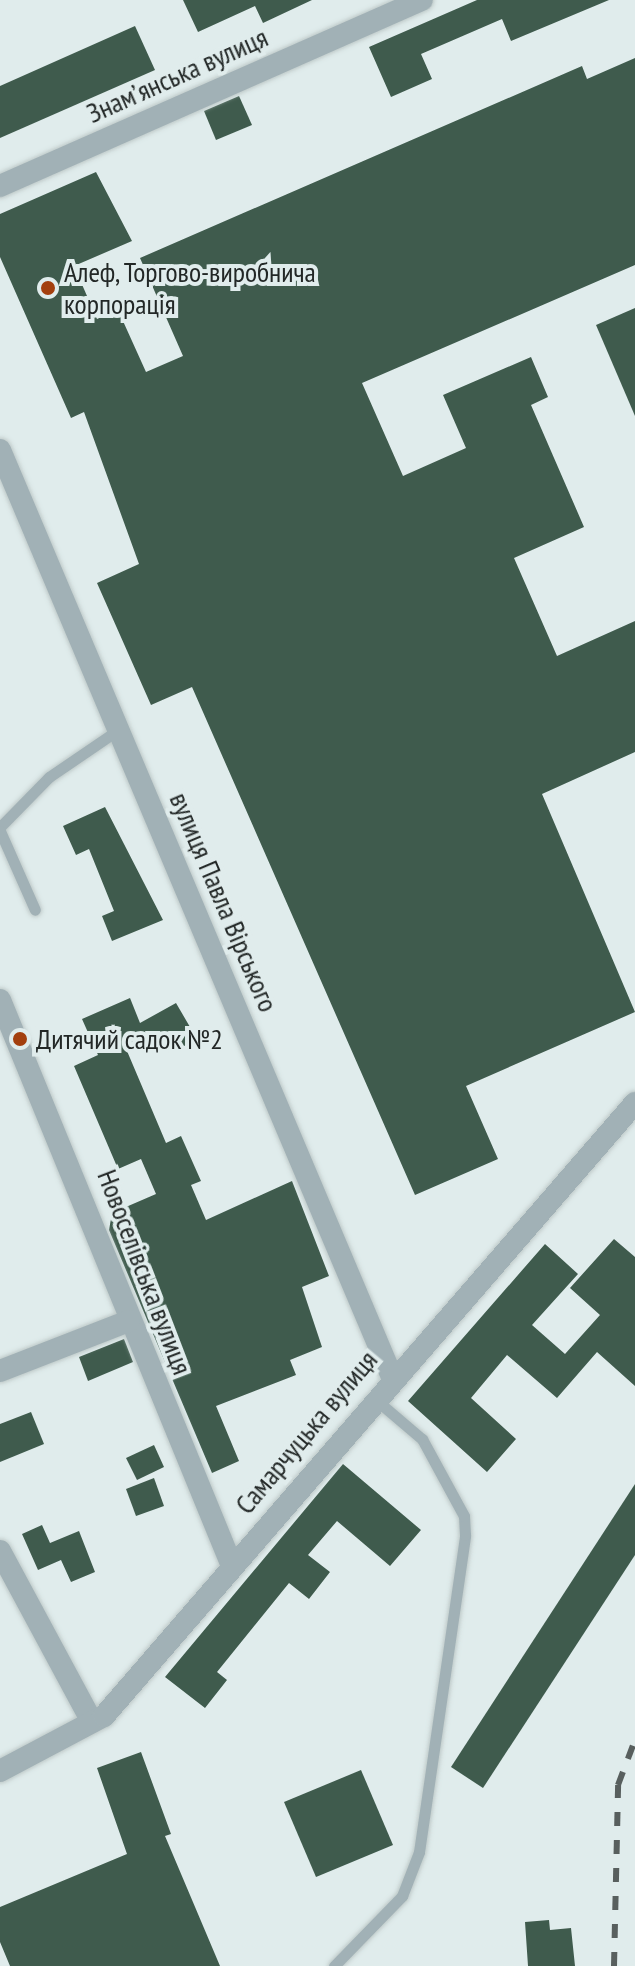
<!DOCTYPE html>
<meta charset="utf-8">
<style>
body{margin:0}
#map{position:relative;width:635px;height:1966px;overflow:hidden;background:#e0ecec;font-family:"PT Sans Narrow",sans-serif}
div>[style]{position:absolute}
.building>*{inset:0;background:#3f5b4d}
.roads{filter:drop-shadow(0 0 2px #bec9c8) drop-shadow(0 0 2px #bec9c8)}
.lane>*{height:11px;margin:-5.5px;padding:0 5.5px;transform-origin:5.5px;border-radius:5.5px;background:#a1b1b6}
.street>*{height:22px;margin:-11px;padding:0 11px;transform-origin:11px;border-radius:11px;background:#a1b1b6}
.rail>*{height:6px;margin-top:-3px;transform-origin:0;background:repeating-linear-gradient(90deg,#585f5e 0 14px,transparent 0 28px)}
.dots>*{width:22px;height:22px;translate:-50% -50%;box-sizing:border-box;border:4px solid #e0ecec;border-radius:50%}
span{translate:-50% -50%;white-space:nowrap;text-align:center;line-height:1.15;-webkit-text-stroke:8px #e0ecec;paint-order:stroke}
.street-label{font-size:28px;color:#222726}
.poi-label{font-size:28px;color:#222726}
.left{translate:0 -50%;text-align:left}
</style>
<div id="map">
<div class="building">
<div style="clip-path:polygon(183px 0,312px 0,263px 23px,255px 6px,198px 32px)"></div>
<div style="clip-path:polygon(477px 0,609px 0,511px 41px,502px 19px,421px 54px,432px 79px,391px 97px,369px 47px)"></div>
<div style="clip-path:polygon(135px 26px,155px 70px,0 138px,0 86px)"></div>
<div style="clip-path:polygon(635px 58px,635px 265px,362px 383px,403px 476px,466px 448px,443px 395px,531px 357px,548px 397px,531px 405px,584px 527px,514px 558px,557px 656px,635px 621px,635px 752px,542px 794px,635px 1012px,466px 1086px,498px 1159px,415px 1195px,192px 687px,151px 705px,97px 583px,139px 564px,84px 412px,71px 418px,0 257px,0 214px,96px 172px,132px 241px,74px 266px,97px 319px,118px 310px,146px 372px,183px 356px,140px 258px,582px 66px,587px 79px)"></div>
<div style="clip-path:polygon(239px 96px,252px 125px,216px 140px,204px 111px)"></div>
<div style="clip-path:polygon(635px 308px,635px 416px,596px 325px)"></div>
<div style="clip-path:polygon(105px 807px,163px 920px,112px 941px,102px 916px,114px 911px,89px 849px,76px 855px,63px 826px)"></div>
<div style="clip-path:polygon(130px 998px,140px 1023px,176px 1003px,197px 1039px,173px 1052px,163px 1036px,127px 1051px,166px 1143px,181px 1136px,201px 1181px,191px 1185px,206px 1220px,292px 1181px,329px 1276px,302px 1287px,322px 1347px,290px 1360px,296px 1375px,216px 1406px,239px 1461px,212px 1473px,109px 1230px,112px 1213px,156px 1194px,141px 1159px,118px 1169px,74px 1066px,98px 1055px,82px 1019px)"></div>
<div style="clip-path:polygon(614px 1239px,635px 1257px,635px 1386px,597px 1352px,557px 1398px,507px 1355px,471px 1398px,516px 1439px,487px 1472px,408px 1401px,545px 1244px,578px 1274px,532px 1325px,565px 1354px,600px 1315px,570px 1288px)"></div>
<div style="clip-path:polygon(124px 1339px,133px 1362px,88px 1381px,79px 1357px)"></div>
<div style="clip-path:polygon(31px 1412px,44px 1444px,0 1462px,0 1424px)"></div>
<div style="clip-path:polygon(154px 1445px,164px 1467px,137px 1480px,126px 1458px)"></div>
<div style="clip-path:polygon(343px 1464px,421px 1530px,390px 1566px,337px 1521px,308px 1555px,330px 1572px,309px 1599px,289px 1583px,217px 1672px,227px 1680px,205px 1708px,165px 1677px)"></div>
<div style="clip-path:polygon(154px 1478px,164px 1506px,136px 1516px,126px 1489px)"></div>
<div style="clip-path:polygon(635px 1484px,635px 1555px,483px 1788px,451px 1767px)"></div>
<div style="clip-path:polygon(42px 1525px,50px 1543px,79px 1531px,95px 1572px,71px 1582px,61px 1560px,38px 1570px,22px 1534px)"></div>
<div style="clip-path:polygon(141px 1752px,171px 1834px,165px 1836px,220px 1966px,10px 1966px,0 1942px,0 1907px,127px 1854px,97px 1768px)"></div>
<div style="clip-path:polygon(361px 1770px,393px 1845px,316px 1877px,284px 1802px)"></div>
<div style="clip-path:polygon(549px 1920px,550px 1930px,571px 1928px,575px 1966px,528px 1966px,525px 1922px)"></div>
</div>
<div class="roads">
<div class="lane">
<div style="left:0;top:827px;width:70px;rotate:-45.6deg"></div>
<div style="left:49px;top:777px;width:83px;rotate:-34.3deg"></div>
<div style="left:0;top:831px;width:86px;rotate:66.1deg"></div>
<div style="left:334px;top:1966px;width:98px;rotate:-45.8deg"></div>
<div style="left:402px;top:1896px;width:47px;rotate:-68.9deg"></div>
<div style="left:419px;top:1852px;width:320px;rotate:-81.7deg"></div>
<div style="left:465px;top:1535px;width:19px;rotate:-93deg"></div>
<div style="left:464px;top:1516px;width:88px;rotate:-118.6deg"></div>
<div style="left:422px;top:1439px;width:62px;rotate:-139.6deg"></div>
</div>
<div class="street">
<div style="left:0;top:186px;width:461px;rotate:-23.8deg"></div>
<div style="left:0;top:450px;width:1006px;rotate:67.08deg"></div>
<div style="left:0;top:1000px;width:612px;rotate:67.71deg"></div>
<div style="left:0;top:1371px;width:138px;rotate:-21.2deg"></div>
<div style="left:0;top:1551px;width:194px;rotate:61.7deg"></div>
<div style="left:0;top:1771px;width:118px;rotate:-27.9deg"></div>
<div style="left:104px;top:1716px;width:811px;rotate:-49.1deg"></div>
</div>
</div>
<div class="rail">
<div style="left:614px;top:1966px;width:181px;rotate:-88.7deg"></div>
<div style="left:618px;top:1785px;width:48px;rotate:-69.3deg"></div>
</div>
<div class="dots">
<div style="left:48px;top:288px;background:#a33f0e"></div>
<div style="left:20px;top:1039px;background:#a33f0e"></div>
</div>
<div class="street-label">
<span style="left:177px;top:75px;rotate:-24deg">Знамʼянська вулиця</span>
<span style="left:224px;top:902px;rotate:67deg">вулиця Павла Вірського</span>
<span style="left:145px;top:1272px;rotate:69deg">Новоселівська вулиця</span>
<span style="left:306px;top:1432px;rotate:-50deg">Самарчуцька вулиця</span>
</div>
<div class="poi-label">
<span class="left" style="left:64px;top:288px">Алеф, Торгово-виробнича<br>корпорація</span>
<span class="left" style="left:36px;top:1039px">Дитячий садок №2</span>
</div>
</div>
